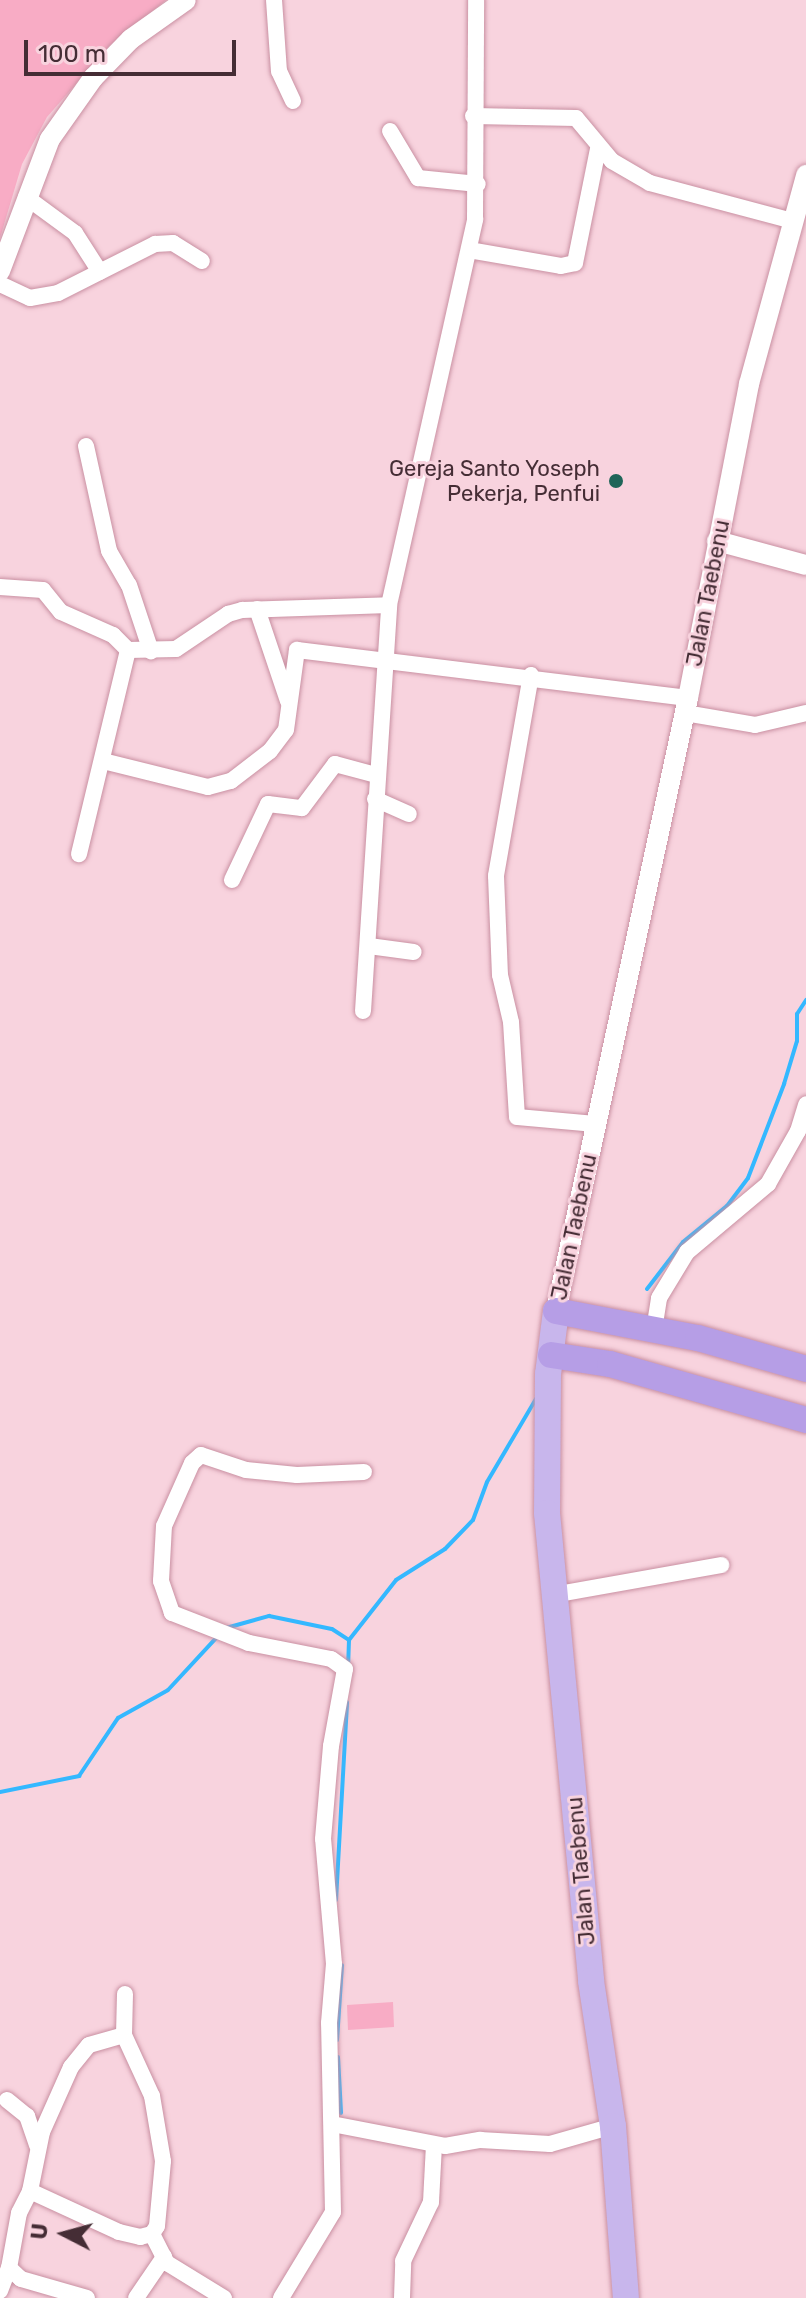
<!DOCTYPE html>
<style>
body{margin:0}
#map{position:relative;width:806px;height:2298px;overflow:hidden;background:#f8d3de;font-family:Rubik,sans-serif}
div>[style]{position:absolute}
.green>*{inset:0;background:#f8acc5}
.stream>*{height:4px;margin:-2px;padding:0 2px;transform-origin:2px;border-radius:2px;background:#34b8ff}
.roads{filter:drop-shadow(0 0 2px #c990a2) drop-shadow(0 0 2px #c990a2)}
.minor>*{height:16px;margin:-8px;padding:0 8px;transform-origin:8px;border-radius:8px;background:#fff}
.tertiary>*{height:20px;margin:-10px;padding:0 10px;transform-origin:10px;border-radius:10px;background:#fff}
.primary>*{height:26px;margin:-13px;padding:0 13px;transform-origin:13px;border-radius:13px;background:#c8b6ec}
.trunk>*{height:26px;margin:-13px;padding:0 13px;transform-origin:13px;border-radius:13px;background:#b69ee6}
.dots>*{width:22px;height:22px;translate:-50% -50%;box-sizing:border-box;border:4px solid #f8d3de;border-radius:50%}
span{translate:-50% -50%;white-space:nowrap;text-align:center;line-height:1.15;-webkit-text-stroke:6px #f8d3de;paint-order:stroke}
.poi-label{font-size:22px;color:#452d35}
.right{translate:-100% -50%;text-align:right}
.street-label{font-size:22px;color:#452d35}
.north{position:absolute;left:24px;top:2194px;width:80px;height:80px;-webkit-text-stroke:6px #f8d3de;paint-order:stroke;rotate:276deg;font-size:22px;font-weight:700;line-height:32px;text-align:center;color:#452d35}
.north::after{content:'';display:block;margin:auto;width:28px;height:36px;background:#452d35;clip-path:polygon(50% 0,100% 100%,50% 72%,0 100%)}
.scale{position:absolute;left:24px;top:40px;width:212px;height:36px;box-sizing:border-box;border:4px solid #452d35;border-top:0;padding-left:10px;font-size:24px;line-height:28px;white-space:nowrap;color:#452d35;-webkit-text-stroke:6px #f8d3de;paint-order:stroke}
</style>
<div id="map">
<div class="green">
<div style="clip-path:polygon(0 0,166px 0,110px 45px,47px 117px,22px 164px,0 238px)"></div>
<div style="clip-path:polygon(393px 2002px,394px 2027px,348px 2030px,347px 2005px)"></div>
</div>
<div class="stream">
<div style="left:647px;top:1289px;width:59px;rotate:-52.5deg"></div>
<div style="left:683px;top:1242px;width:57px;rotate:-39.3deg"></div>
<div style="left:727px;top:1206px;width:35px;rotate:-53deg"></div>
<div style="left:748px;top:1178px;width:101px;rotate:-69deg"></div>
<div style="left:784px;top:1084px;width:45px;rotate:-73.2deg"></div>
<div style="left:797px;top:1041px;width:27px;rotate:-90deg"></div>
<div style="left:797px;top:1014px;width:17px;rotate:-57deg"></div>
<div style="left:226px;top:1628px;width:45px;rotate:-15.6deg"></div>
<div style="left:269px;top:1616px;width:64px;rotate:11.7deg"></div>
<div style="left:332px;top:1629px;width:20px;rotate:33deg"></div>
<div style="left:349px;top:1640px;width:25px;rotate:92deg"></div>
<div style="left:349px;top:1640px;width:76px;rotate:-51.9deg"></div>
<div style="left:396px;top:1580px;width:58px;rotate:-32.3deg"></div>
<div style="left:445px;top:1549px;width:40px;rotate:-46deg"></div>
<div style="left:473px;top:1520px;width:40px;rotate:-69.8deg"></div>
<div style="left:487px;top:1482px;width:99px;rotate:-59.5deg"></div>
<div style="left:0;top:1792px;width:81px;rotate:-11.4deg"></div>
<div style="left:79px;top:1776px;width:70px;rotate:-56.1deg"></div>
<div style="left:118px;top:1718px;width:57px;rotate:-29.2deg"></div>
<div style="left:168px;top:1690px;width:72px;rotate:-47.2deg"></div>
<div style="left:336px;top:1900px;width:198px;rotate:-86.8deg"></div>
<div style="left:337px;top:2040px;width:75px;rotate:-86.2deg"></div>
<div style="left:338px;top:2057px;width:56px;rotate:86.9deg"></div>
</div>
<div class="roads">
<div class="minor">
<div style="left:274px;top:0;width:71px;rotate:86deg"></div>
<div style="left:279px;top:71px;width:33px;rotate:65deg"></div>
<div style="left:473px;top:116px;width:103px;rotate:1.1deg"></div>
<div style="left:576px;top:118px;width:56px;rotate:50.1deg"></div>
<div style="left:612px;top:161px;width:44px;rotate:30.1deg"></div>
<div style="left:650px;top:183px;width:148px;rotate:14.9deg"></div>
<div style="left:390px;top:131px;width:55px;rotate:59.2deg"></div>
<div style="left:418px;top:178px;width:60px;rotate:5.7deg"></div>
<div style="left:26px;top:197px;width:61px;rotate:36.3deg"></div>
<div style="left:75px;top:233px;width:46px;rotate:57.3deg"></div>
<div style="left:469px;top:250px;width:93px;rotate:9.9deg"></div>
<div style="left:561px;top:266px;width:14px;rotate:-12deg"></div>
<div style="left:575px;top:263px;width:116px;rotate:-78.6deg"></div>
<div style="left:0;top:284px;width:33px;rotate:25deg"></div>
<div style="left:30px;top:298px;width:28px;rotate:-10deg"></div>
<div style="left:58px;top:293px;width:109px;rotate:-26.8deg"></div>
<div style="left:155px;top:244px;width:18px;rotate:-3deg"></div>
<div style="left:173px;top:243px;width:34px;rotate:32deg"></div>
<div style="left:86px;top:446px;width:107px;rotate:77.6deg"></div>
<div style="left:109px;top:551px;width:39px;rotate:60deg"></div>
<div style="left:129px;top:585px;width:70px;rotate:71.6deg"></div>
<div style="left:0;top:587px;width:43px;rotate:4deg"></div>
<div style="left:43px;top:590px;width:28px;rotate:51deg"></div>
<div style="left:61px;top:612px;width:57px;rotate:23.9deg"></div>
<div style="left:113px;top:635px;width:21px;rotate:45deg"></div>
<div style="left:128px;top:650px;width:210px;rotate:103.5deg"></div>
<div style="left:257px;top:609px;width:97px;rotate:71.4deg"></div>
<div style="left:128px;top:650px;width:48px;rotate:-1.2deg"></div>
<div style="left:176px;top:649px;width:63px;rotate:-33.9deg"></div>
<div style="left:228px;top:614px;width:15px;rotate:-16deg"></div>
<div style="left:242px;top:610px;width:147px;rotate:-1.9deg"></div>
<div style="left:531px;top:675px;width:204px;rotate:99.9deg"></div>
<div style="left:496px;top:876px;width:99px;rotate:87.7deg"></div>
<div style="left:500px;top:975px;width:48px;rotate:76.8deg"></div>
<div style="left:511px;top:1022px;width:95px;rotate:86.4deg"></div>
<div style="left:517px;top:1117px;width:79px;rotate:5.1deg"></div>
<div style="left:685px;top:713px;width:71px;rotate:9.7deg"></div>
<div style="left:755px;top:725px;width:52px;rotate:-13.2deg"></div>
<div style="left:103px;top:761px;width:108px;rotate:13.9deg"></div>
<div style="left:208px;top:787px;width:24px;rotate:-15deg"></div>
<div style="left:231px;top:781px;width:49px;rotate:-37.6deg"></div>
<div style="left:270px;top:751px;width:26px;rotate:-53deg"></div>
<div style="left:286px;top:730px;width:81px;rotate:-82.2deg"></div>
<div style="left:297px;top:650px;width:394px;rotate:7deg"></div>
<div style="left:375px;top:799px;width:37px;rotate:24deg"></div>
<div style="left:232px;top:880px;width:84px;rotate:-64.7deg"></div>
<div style="left:268px;top:804px;width:34px;rotate:7deg"></div>
<div style="left:302px;top:808px;width:55px;rotate:-53.1deg"></div>
<div style="left:335px;top:764px;width:42px;rotate:15deg"></div>
<div style="left:369px;top:946px;width:45px;rotate:7.6deg"></div>
<div style="left:363px;top:1011px;width:407px;rotate:-86.3deg"></div>
<div style="left:389px;top:605px;width:395px;rotate:-77.4deg"></div>
<div style="left:475px;top:219px;width:219px;rotate:-89.7deg"></div>
<div style="left:654px;top:1330px;width:32px;rotate:-81deg"></div>
<div style="left:659px;top:1298px;width:54px;rotate:-58.7deg"></div>
<div style="left:687px;top:1252px;width:106px;rotate:-40deg"></div>
<div style="left:768px;top:1184px;width:61px;rotate:-60.5deg"></div>
<div style="left:798px;top:1131px;width:28px;rotate:-73deg"></div>
<div style="left:553px;top:1595px;width:171px;rotate:-10.1deg"></div>
<div style="left:7px;top:2100px;width:26px;rotate:39deg"></div>
<div style="left:27px;top:2116px;width:31px;rotate:71deg"></div>
<div style="left:332px;top:2124px;width:115px;rotate:11deg"></div>
<div style="left:445px;top:2146px;width:36px;rotate:-10deg"></div>
<div style="left:480px;top:2140px;width:70px;rotate:3.3deg"></div>
<div style="left:550px;top:2144px;width:66px;rotate:-15.9deg"></div>
<div style="left:30px;top:2191px;width:60px;rotate:-78.5deg"></div>
<div style="left:42px;top:2132px;width:71px;rotate:-66deg"></div>
<div style="left:71px;top:2067px;width:28px;rotate:-51deg"></div>
<div style="left:89px;top:2045px;width:36px;rotate:-16deg"></div>
<div style="left:124px;top:2035px;width:41px;rotate:-88.6deg"></div>
<div style="left:152px;top:2234px;width:33px;rotate:63deg"></div>
<div style="left:167px;top:2263px;width:67px;rotate:31.6deg"></div>
<div style="left:0;top:2291px;width:25px;rotate:-69deg"></div>
<div style="left:87px;top:2298px;width:69px;rotate:-163.9deg"></div>
<div style="left:21px;top:2279px;width:16px;rotate:-137deg"></div>
<div style="left:9px;top:2268px;width:56px;rotate:-79.7deg"></div>
<div style="left:19px;top:2213px;width:25px;rotate:-63deg"></div>
<div style="left:30px;top:2191px;width:98px;rotate:24.7deg"></div>
<div style="left:119px;top:2232px;width:22px;rotate:13deg"></div>
<div style="left:140px;top:2237px;width:12px;rotate:-14deg"></div>
<div style="left:152px;top:2234px;width:9px;rotate:-58deg"></div>
<div style="left:157px;top:2226px;width:65px;rotate:-84.7deg"></div>
<div style="left:163px;top:2161px;width:66px;rotate:-99.6deg"></div>
<div style="left:152px;top:2096px;width:67px;rotate:-114.7deg"></div>
<div style="left:136px;top:2298px;width:50px;rotate:-55.7deg"></div>
<div style="left:281px;top:2298px;width:100px;rotate:-58.8deg"></div>
<div style="left:333px;top:2212px;width:189px;rotate:-91.2deg"></div>
<div style="left:329px;top:2023px;width:59px;rotate:-85.2deg"></div>
<div style="left:334px;top:1964px;width:125px;rotate:-95deg"></div>
<div style="left:323px;top:1839px;width:93px;rotate:-85.1deg"></div>
<div style="left:331px;top:1746px;width:78px;rotate:-79.7deg"></div>
<div style="left:345px;top:1669px;width:17px;rotate:-144deg"></div>
<div style="left:331px;top:1659px;width:84px;rotate:-169deg"></div>
<div style="left:249px;top:1643px;width:83px;rotate:-158.7deg"></div>
<div style="left:172px;top:1613px;width:34px;rotate:-109deg"></div>
<div style="left:161px;top:1581px;width:55px;rotate:-86.9deg"></div>
<div style="left:164px;top:1526px;width:69px;rotate:-66deg"></div>
<div style="left:192px;top:1463px;width:12px;rotate:-42deg"></div>
<div style="left:201px;top:1455px;width:47px;rotate:18.4deg"></div>
<div style="left:246px;top:1470px;width:51px;rotate:5.6deg"></div>
<div style="left:297px;top:1475px;width:67px;rotate:-2.6deg"></div>
<div style="left:402px;top:2298px;width:37px;rotate:-88deg"></div>
<div style="left:403px;top:2261px;width:65px;rotate:-64.6deg"></div>
<div style="left:431px;top:2202px;width:57px;rotate:-87deg"></div>
</div>
<div class="tertiary">
<div style="left:0;top:271px;width:141px;rotate:-69.3deg"></div>
<div style="left:50px;top:139px;width:75px;rotate:-54.8deg"></div>
<div style="left:93px;top:78px;width:54px;rotate:-45.7deg"></div>
<div style="left:131px;top:39px;width:67px;rotate:-35.3deg"></div>
<div style="left:717px;top:541px;width:92px;rotate:15.1deg"></div>
<div style="left:556px;top:1311px;width:627px;rotate:-77.85deg"></div>
<div style="left:688px;top:698px;width:320px;rotate:-79deg"></div>
<div style="left:749px;top:384px;width:217px;rotate:-74.7deg"></div>
</div>
<div class="primary">
<div style="left:556px;top:1311px;width:64px;rotate:97.2deg"></div>
<div style="left:548px;top:1374px;width:139px;rotate:90.4deg"></div>
<div style="left:547px;top:1513px;width:470px;rotate:84.6deg"></div>
<div style="left:591px;top:1981px;width:147px;rotate:81.4deg"></div>
<div style="left:613px;top:2126px;width:172px;rotate:85.7deg"></div>
</div>
<div class="trunk">
<div style="left:556px;top:1311px;width:145px;rotate:10.8deg"></div>
<div style="left:698px;top:1338px;width:112px;rotate:16deg"></div>
<div style="left:551px;top:1355px;width:60px;rotate:8.7deg"></div>
<div style="left:610px;top:1364px;width:204px;rotate:15.9deg"></div>
</div>
</div>
<div class="dots">
<div style="left:616px;top:481px;background:#1f6558"></div>
</div>
<div class="poi-label">
<span class="right" style="left:600px;top:481px">Gereja Santo Yoseph<br>Pekerja, Penfui</span>
</div>
<div class="street-label">
<span style="left:708px;top:593px;rotate:-79deg">Jalan Taebenu</span>
<span style="left:574px;top:1227px;rotate:-78deg">Jalan Taebenu</span>
<span style="left:581px;top:1871px;rotate:-95deg">Jalan Taebenu</span>
</div>
<div class="north">U</div>
<div class="scale">100 m</div>
</div>
